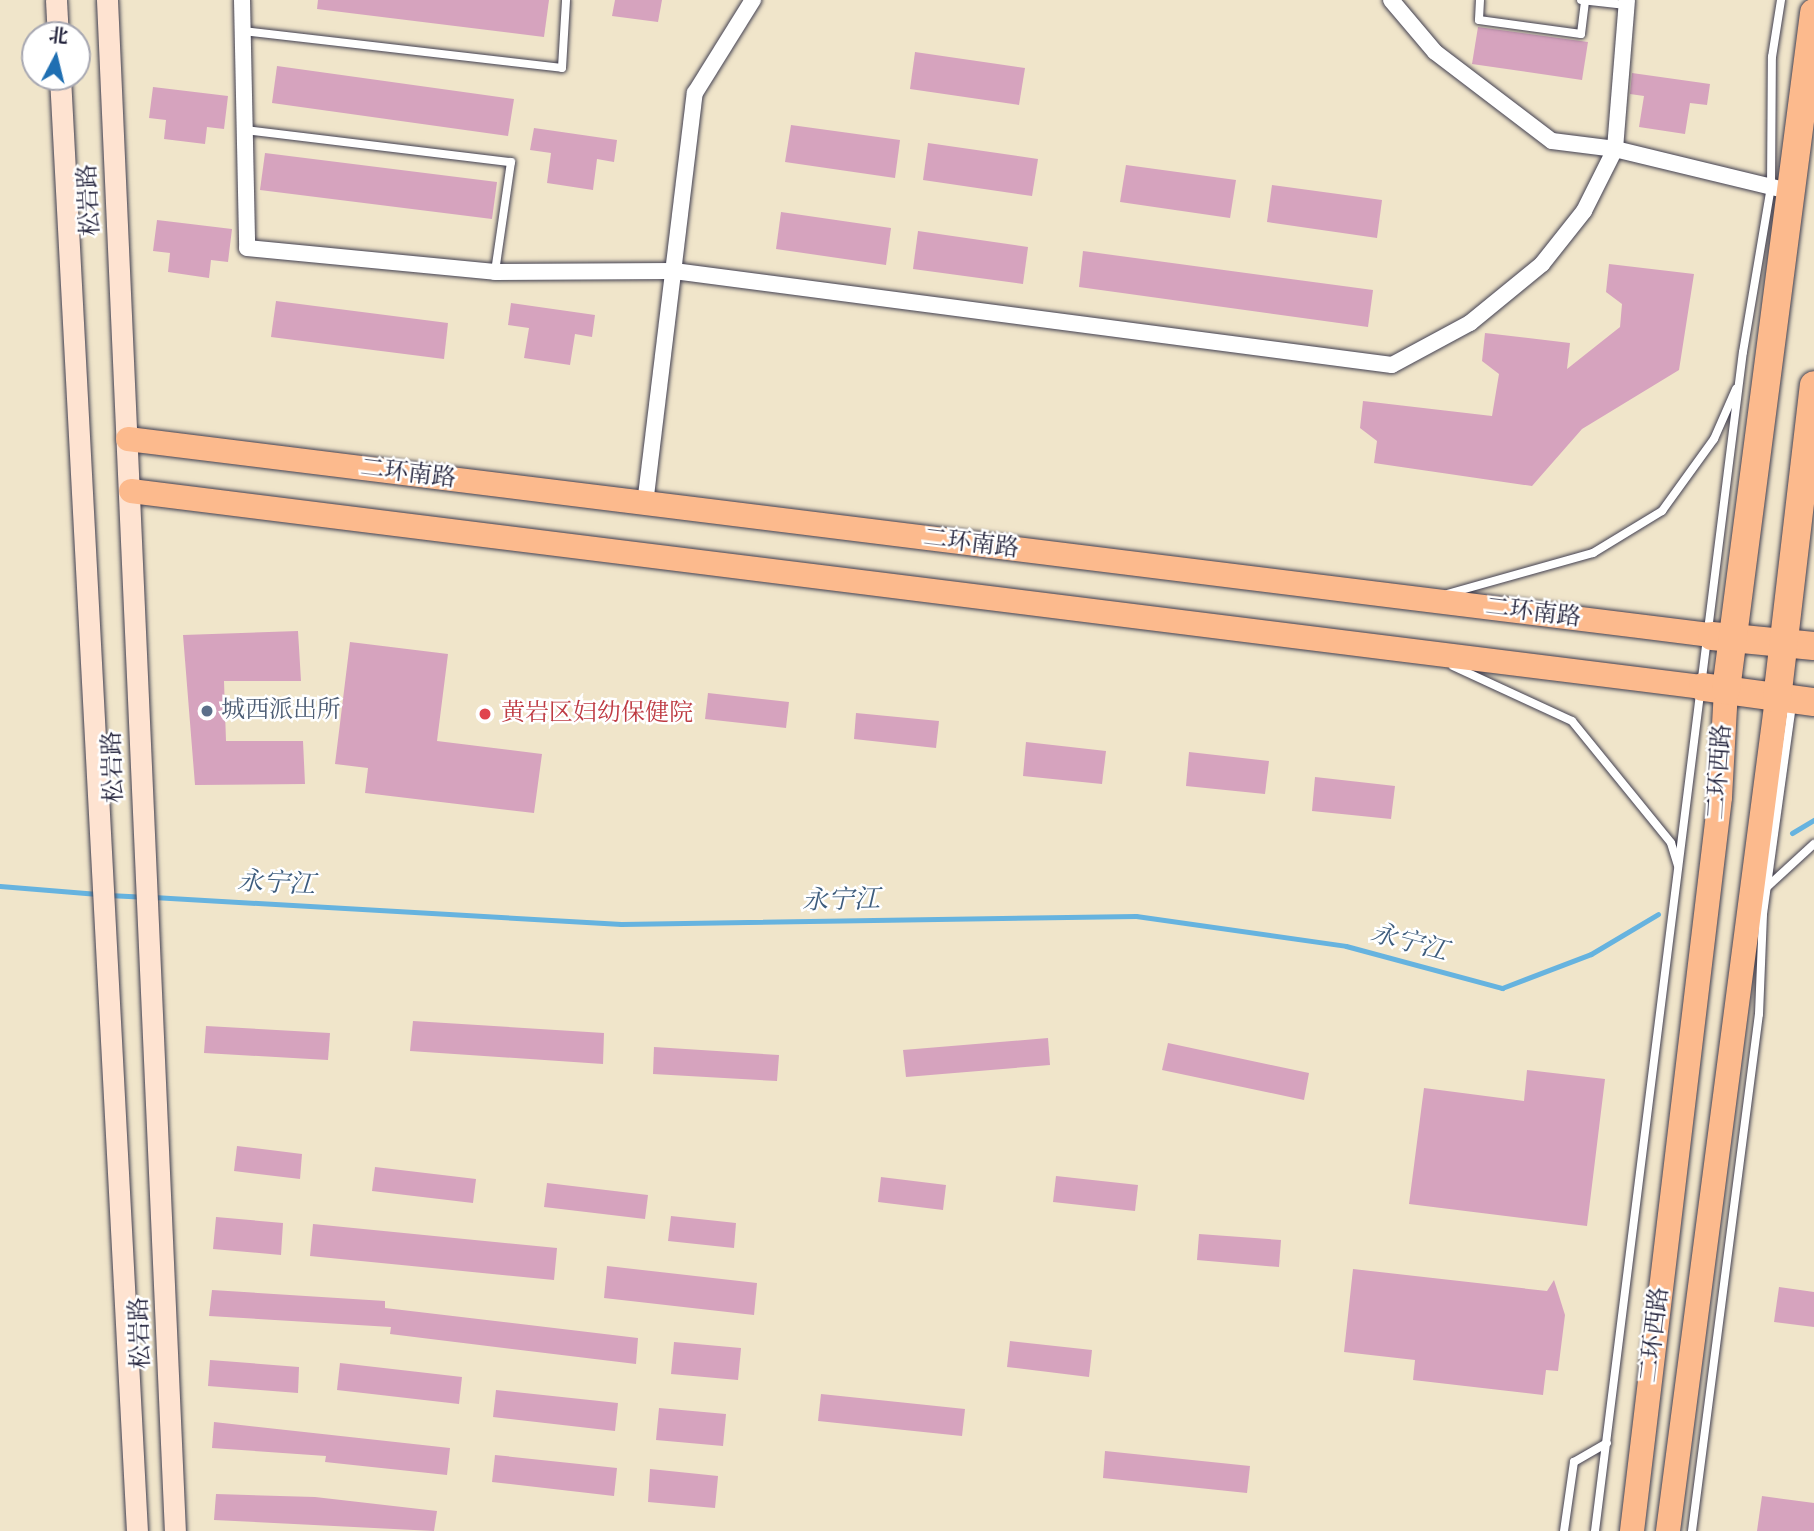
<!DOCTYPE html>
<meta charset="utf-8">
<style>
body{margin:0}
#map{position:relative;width:1814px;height:1531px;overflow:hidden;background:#f0e5ca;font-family:"IM FELL DW Pica","Noto Serif SC",serif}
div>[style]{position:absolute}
.stream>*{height:5px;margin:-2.5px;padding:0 2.5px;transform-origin:2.5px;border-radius:2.5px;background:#66b3df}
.building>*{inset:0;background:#d6a3be}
.roads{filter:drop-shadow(0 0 2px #413f50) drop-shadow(0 0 2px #413f50)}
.lane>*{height:8px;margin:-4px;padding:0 4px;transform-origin:4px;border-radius:4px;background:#fff}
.street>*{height:16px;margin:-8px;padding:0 8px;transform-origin:8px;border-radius:8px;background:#fff}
.secondary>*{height:21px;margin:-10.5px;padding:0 10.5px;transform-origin:10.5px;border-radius:10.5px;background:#fee3d1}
.primary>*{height:24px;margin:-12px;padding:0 12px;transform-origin:12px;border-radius:12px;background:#fcba8d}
.highway>*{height:28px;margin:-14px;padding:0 14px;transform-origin:14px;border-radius:14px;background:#fcba8d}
.dots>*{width:19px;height:19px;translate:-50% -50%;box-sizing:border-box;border:4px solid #fff;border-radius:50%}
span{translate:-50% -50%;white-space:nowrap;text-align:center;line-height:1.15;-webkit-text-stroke:5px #fff;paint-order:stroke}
.street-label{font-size:24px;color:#22223b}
.service-label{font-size:24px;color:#4e5e75}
.left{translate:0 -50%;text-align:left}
.health-label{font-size:24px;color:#be3a42}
.water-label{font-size:26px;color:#3d5c7d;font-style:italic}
.north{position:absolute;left:21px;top:21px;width:70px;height:70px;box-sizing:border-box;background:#fff;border:2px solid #a7a7b1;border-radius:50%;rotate:7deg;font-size:19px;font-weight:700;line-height:28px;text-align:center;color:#22223b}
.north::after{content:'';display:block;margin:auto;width:24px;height:32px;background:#1f6fb2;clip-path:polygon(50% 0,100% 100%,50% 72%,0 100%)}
</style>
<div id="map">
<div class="stream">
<div style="left:1792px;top:833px;width:26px;rotate:-31deg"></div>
<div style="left:0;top:886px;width:98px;rotate:4.7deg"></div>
<div style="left:108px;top:895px;width:35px;rotate:3deg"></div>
<div style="left:153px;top:897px;width:469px;rotate:3.3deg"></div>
<div style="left:621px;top:924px;width:515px;rotate:-0.89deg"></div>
<div style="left:1136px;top:916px;width:212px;rotate:8.1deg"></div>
<div style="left:1346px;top:946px;width:162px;rotate:15.1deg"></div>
<div style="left:1502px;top:988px;width:95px;rotate:-20.9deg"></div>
<div style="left:1591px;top:954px;width:78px;rotate:-30.8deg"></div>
</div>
<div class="building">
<div style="clip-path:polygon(318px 0,549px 0,544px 37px,317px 9px)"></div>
<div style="clip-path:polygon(615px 0,662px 0,658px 22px,612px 16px)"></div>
<div style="clip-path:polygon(1478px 27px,1588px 42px,1582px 80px,1472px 64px)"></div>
<div style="clip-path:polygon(915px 52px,1025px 68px,1019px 105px,910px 89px)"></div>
<div style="clip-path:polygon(277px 66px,514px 99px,508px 136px,272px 103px)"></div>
<div style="clip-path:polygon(1632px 73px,1710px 84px,1707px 105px,1690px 103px,1685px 134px,1639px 127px,1644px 96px,1630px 94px)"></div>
<div style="clip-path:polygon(153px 87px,228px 96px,224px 129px,207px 127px,205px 144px,164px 139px,166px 120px,149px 118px)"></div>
<div style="clip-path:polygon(791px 125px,900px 140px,895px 178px,785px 162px)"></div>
<div style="clip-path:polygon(534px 128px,617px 140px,614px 162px,597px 159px,593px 190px,547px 183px,551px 153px,530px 150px)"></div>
<div style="clip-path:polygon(928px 143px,1038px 159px,1032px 196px,923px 180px)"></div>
<div style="clip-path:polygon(265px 153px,497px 182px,492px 219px,260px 190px)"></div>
<div style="clip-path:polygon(1126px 165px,1236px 180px,1230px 218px,1120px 202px)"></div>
<div style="clip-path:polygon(1272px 185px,1382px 200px,1377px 238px,1267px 222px)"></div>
<div style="clip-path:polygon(781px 212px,891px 228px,886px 265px,776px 249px)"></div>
<div style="clip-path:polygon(157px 220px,232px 229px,228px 262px,211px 260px,209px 278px,168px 272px,170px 253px,153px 251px)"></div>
<div style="clip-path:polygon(918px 231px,1028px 247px,1023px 284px,913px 269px)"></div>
<div style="clip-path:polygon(1083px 251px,1373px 290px,1368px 327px,1079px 287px)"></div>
<div style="clip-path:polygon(1609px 264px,1694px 274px,1679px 370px,1582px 429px,1532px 486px,1374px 463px,1377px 441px,1360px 428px,1363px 401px,1492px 416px,1499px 374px,1482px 361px,1485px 333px,1570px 343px,1567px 369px,1620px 327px,1622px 304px,1606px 292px)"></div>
<div style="clip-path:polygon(276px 301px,448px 323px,444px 359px,271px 337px)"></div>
<div style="clip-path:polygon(511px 303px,595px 315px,592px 337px,575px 334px,570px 365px,524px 358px,529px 328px,508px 325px)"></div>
<div style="clip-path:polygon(298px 631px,301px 681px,224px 681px,226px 741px,303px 741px,305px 784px,195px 785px,183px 635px)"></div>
<div style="clip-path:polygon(350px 642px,448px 654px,437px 741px,542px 754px,534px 813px,365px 793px,368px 768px,335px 764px)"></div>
<div style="clip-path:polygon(708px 693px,789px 702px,786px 728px,705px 719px)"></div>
<div style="clip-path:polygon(856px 713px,939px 721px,936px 748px,854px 739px)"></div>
<div style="clip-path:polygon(1026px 742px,1106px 751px,1102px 784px,1023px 776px)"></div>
<div style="clip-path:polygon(1189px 752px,1269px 761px,1265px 794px,1186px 786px)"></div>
<div style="clip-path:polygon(1315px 777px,1395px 786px,1391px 819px,1312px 811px)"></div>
<div style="clip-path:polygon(413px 1021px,604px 1033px,603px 1064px,410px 1051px)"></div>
<div style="clip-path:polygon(206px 1026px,330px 1033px,328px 1060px,204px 1053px)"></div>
<div style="clip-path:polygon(1048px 1038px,1050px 1065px,906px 1077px,903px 1050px)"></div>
<div style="clip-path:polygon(1168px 1043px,1309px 1073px,1304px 1100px,1162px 1070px)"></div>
<div style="clip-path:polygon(654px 1047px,779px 1055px,777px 1081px,653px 1074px)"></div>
<div style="clip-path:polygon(1527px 1070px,1605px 1079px,1587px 1226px,1409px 1204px,1424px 1088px,1524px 1101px)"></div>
<div style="clip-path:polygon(237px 1146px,302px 1154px,300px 1179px,234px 1171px)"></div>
<div style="clip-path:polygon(375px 1167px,476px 1179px,473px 1203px,372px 1191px)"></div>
<div style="clip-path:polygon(1056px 1176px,1138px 1185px,1135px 1211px,1053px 1202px)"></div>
<div style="clip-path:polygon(881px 1177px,946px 1185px,943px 1210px,878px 1202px)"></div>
<div style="clip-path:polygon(547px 1183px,648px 1195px,645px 1219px,544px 1207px)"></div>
<div style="clip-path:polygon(671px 1216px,736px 1223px,734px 1248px,668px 1241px)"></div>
<div style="clip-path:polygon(216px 1217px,283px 1223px,281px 1255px,213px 1249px)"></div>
<div style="clip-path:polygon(313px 1224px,557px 1248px,554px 1280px,310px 1256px)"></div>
<div style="clip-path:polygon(1199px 1234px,1281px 1240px,1279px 1267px,1197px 1260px)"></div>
<div style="clip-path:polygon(607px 1266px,757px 1283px,754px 1315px,604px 1298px)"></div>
<div style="clip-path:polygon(1353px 1269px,1547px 1291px,1554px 1280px,1565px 1315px,1558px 1371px,1546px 1370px,1543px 1395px,1413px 1380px,1415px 1360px,1344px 1352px)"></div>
<div style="clip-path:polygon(1779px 1287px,1814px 1292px,1814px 1327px,1774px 1322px)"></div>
<div style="clip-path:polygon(212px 1290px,385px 1301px,385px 1308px,638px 1338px,636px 1364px,390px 1334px,391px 1327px,209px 1316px)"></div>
<div style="clip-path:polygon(1010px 1341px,1092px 1350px,1089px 1377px,1007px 1367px)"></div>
<div style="clip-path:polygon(674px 1342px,741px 1348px,738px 1380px,671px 1374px)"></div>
<div style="clip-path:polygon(210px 1360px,299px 1367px,298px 1393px,208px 1386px)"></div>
<div style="clip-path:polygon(340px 1363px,462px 1377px,459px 1404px,337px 1390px)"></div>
<div style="clip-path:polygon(496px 1390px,618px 1403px,615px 1431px,493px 1417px)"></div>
<div style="clip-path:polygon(821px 1394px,965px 1409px,962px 1436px,818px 1421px)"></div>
<div style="clip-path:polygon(659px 1408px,726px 1414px,723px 1446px,656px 1440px)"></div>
<div style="clip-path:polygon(214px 1422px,450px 1448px,447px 1475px,325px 1462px,326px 1456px,212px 1448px)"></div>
<div style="clip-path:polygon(1105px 1451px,1250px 1466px,1247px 1493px,1103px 1478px)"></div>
<div style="clip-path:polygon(495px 1455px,617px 1468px,614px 1496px,492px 1482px)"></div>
<div style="clip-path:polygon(650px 1469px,718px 1476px,715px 1508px,648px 1502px)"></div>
<div style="clip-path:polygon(216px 1494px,315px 1497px,437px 1511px,434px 1531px,214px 1520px)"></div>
<div style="clip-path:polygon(1762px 1496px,1814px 1503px,1814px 1531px,1757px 1531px)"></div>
</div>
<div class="roads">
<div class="lane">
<div style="left:1480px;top:0;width:20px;rotate:93deg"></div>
<div style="left:1479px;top:20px;width:103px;rotate:7.8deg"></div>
<div style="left:1581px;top:34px;width:34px;rotate:-83deg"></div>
<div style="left:1581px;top:0;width:45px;rotate:6.3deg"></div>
<div style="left:243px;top:31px;width:321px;rotate:6.6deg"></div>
<div style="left:562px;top:68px;width:68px;rotate:-86.6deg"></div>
<div style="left:245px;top:130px;width:268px;rotate:6.9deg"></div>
<div style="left:511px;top:162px;width:111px;rotate:98.3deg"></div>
<div style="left:1447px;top:594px;width:152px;rotate:-15.7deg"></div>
<div style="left:1593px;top:553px;width:81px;rotate:-31.3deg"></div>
<div style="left:1662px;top:511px;width:89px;rotate:-54.2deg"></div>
<div style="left:1714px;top:439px;width:55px;rotate:-66.3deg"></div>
<div style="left:1453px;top:666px;width:131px;rotate:24.8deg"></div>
<div style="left:1572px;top:721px;width:157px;rotate:50.9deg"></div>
<div style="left:1671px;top:843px;width:24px;rotate:73deg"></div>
<div style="left:1767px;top:887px;width:64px;rotate:-42.5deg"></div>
<div style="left:1564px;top:1531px;width:70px;rotate:-81.8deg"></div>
<div style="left:1574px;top:1462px;width:38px;rotate:-30deg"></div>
<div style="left:1595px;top:1531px;width:1188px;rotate:-82.85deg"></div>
<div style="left:1743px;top:352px;width:167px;rotate:-80.4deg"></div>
<div style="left:1771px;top:187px;width:130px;rotate:-89.6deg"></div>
<div style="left:1772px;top:57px;width:58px;rotate:-81deg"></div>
<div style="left:1692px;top:1531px;width:521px;rotate:-82.62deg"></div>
<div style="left:1759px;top:1014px;width:100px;rotate:-87.7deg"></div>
<div style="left:1763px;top:914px;width:212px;rotate:-82.1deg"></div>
</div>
<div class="street">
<div style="left:242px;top:0;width:248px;rotate:88.8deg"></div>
<div style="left:247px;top:248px;width:249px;rotate:5.5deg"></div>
<div style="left:495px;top:272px;width:179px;rotate:-0.3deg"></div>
<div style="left:674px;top:271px;width:724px;rotate:7.46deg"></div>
<div style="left:1392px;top:365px;width:89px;rotate:-28.3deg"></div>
<div style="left:1470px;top:323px;width:93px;rotate:-39.3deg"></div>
<div style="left:1542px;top:264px;width:68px;rotate:-51.6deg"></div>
<div style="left:1584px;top:211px;width:69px;rotate:-63.4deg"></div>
<div style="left:1615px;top:149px;width:149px;rotate:-85.4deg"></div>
<div style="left:1391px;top:0;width:68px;rotate:49.8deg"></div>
<div style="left:1435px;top:52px;width:147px;rotate:37.3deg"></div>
<div style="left:1552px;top:141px;width:64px;rotate:7.2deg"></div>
<div style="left:1615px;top:149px;width:178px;rotate:13.6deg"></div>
<div style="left:645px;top:504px;width:414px;rotate:-83.1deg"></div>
<div style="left:695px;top:93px;width:110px;rotate:-58.1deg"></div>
</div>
<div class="secondary">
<div style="left:56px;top:0;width:35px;rotate:87deg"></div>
<div style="left:107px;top:0;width:1533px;rotate:87.46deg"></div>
<div style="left:60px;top:77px;width:1456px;rotate:86.97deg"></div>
</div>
<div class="primary">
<div style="left:128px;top:439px;width:1595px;rotate:7.06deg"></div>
<div style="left:131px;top:491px;width:1584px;rotate:7.11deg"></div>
<div style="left:1632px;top:1531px;width:739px;rotate:-83.16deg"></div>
<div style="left:1720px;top:797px;width:107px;rotate:-86.8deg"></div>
<div style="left:1668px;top:1531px;width:839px;rotate:-82.54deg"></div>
</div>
<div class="highway">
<div style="left:1712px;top:636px;width:102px;rotate:5.6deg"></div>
<div style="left:1703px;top:687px;width:112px;rotate:7.7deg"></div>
<div style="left:1726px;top:690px;width:683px;rotate:-82.59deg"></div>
<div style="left:1777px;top:699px;width:316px;rotate:-83.3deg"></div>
</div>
</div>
<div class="dots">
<div style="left:207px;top:711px;background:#5c6f8a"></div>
<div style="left:485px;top:714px;background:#e0444e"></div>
</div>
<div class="street-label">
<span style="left:90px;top:200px;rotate:-93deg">松岩路</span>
<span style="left:408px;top:474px;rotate:7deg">二环南路</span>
<span style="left:971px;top:544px;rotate:7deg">二环南路</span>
<span style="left:1533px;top:613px;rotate:7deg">二环南路</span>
<span style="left:114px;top:767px;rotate:-92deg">松岩路</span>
<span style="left:1720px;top:772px;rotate:-86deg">二环西路</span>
<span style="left:141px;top:1333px;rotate:-92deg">松岩路</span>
<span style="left:1655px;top:1335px;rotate:-83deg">二环西路</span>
</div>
<div class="service-label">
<span class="left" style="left:221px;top:711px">城西派出所</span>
</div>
<div class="health-label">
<span class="left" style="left:501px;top:714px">黄岩区妇幼保健院</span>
</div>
<div class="water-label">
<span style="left:276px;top:884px;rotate:3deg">永宁江</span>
<span style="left:841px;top:901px;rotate:-1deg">永宁江</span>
<span style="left:1409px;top:943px;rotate:15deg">永宁江</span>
</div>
<div class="north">北</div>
</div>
